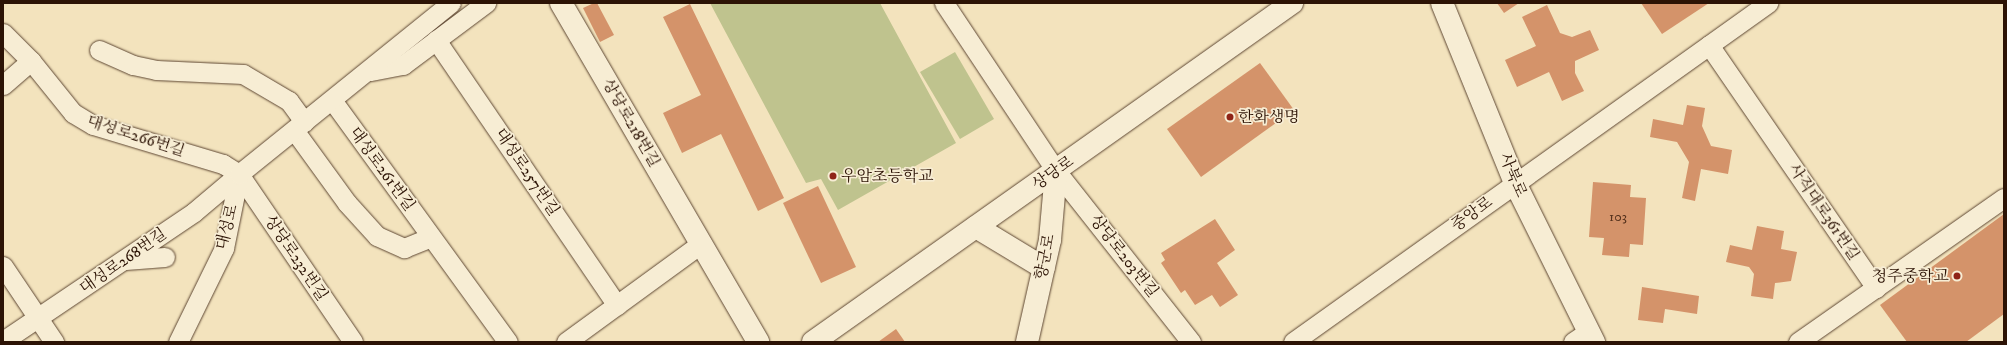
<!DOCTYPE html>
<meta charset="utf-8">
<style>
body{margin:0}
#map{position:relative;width:2007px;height:345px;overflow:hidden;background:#f3e3bd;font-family:"IM FELL DW Pica","Noto Serif KR",serif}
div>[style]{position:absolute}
.green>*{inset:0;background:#bfc38e}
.building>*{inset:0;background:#d4936a}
.roads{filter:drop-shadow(0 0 1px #5e4733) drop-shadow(0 0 1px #5e4733)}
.street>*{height:19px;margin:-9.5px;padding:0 9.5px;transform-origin:9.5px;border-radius:9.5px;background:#f7edd4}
.secondary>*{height:22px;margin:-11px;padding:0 11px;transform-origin:11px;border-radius:11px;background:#f7edd4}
.dots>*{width:11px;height:11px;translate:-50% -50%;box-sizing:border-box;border:2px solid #f7edd4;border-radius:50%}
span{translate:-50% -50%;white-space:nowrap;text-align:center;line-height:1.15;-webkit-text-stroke:3.5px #f7edd4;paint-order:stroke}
.number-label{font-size:14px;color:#56331e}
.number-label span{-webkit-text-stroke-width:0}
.poi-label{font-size:16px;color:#2c1305}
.left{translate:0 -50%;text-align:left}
.right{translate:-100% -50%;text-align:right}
.street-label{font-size:16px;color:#2c1305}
.frame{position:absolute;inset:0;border:4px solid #2c1305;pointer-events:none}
</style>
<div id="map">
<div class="green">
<div style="clip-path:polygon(710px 3px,880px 3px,956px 143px,838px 210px,821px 179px,806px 183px)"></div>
<div style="clip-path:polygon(955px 52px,994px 119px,960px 139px,920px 72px)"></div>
</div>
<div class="building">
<div style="clip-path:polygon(594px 3px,597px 3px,614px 35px,600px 42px,583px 8px)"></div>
<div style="clip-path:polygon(1497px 3px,1519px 3px,1504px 13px)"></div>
<div style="clip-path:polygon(1641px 3px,1709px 3px,1662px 34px)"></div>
<div style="clip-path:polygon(690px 4px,784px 198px,758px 211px,721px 134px,682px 153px,663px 113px,701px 95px,663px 17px)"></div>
<div style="clip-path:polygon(1547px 5px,1560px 33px,1572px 37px,1590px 30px,1599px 50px,1575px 61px,1575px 73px,1584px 91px,1562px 101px,1549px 72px,1517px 87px,1505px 60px,1536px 46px,1522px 17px)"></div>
<div style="clip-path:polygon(1260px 63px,1294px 110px,1201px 177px,1167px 129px)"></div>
<div style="clip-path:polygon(1687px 105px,1705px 108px,1702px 126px,1711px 146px,1732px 150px,1728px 174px,1701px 169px,1695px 201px,1682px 198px,1689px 162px,1677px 142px,1650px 137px,1653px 119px,1683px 125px)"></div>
<div style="clip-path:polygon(1593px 182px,1631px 185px,1630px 197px,1646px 198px,1643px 245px,1630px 244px,1629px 257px,1602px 255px,1604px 238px,1589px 237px)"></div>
<div style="clip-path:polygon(818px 186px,856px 267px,821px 283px,783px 203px)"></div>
<div style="clip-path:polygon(2004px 214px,2004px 314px,1966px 342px,1907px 342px,1880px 305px)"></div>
<div style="clip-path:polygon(1215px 219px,1235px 250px,1217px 263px,1238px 295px,1220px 307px,1212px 295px,1195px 305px,1185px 290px,1181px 293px,1161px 263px,1165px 260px,1161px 253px)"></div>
<div style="clip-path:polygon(1757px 226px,1784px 231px,1781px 249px,1797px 252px,1791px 281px,1775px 283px,1773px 299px,1751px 296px,1754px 274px,1749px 267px,1726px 262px,1730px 245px,1752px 250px)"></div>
<div style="clip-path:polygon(1642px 287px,1699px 296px,1697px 314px,1665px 309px,1663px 323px,1638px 320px)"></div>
<div style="clip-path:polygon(896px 329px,905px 342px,878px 342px)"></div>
</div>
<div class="roads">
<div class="street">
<div style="left:944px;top:3px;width:202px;rotate:56.3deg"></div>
<div style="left:1056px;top:171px;width:218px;rotate:51.7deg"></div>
<div style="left:3px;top:33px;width:40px;rotate:45deg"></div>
<div style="left:31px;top:61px;width:67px;rotate:51.1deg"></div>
<div style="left:73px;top:113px;width:23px;rotate:31deg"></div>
<div style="left:93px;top:125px;width:136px;rotate:16.7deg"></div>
<div style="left:223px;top:164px;width:19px;rotate:32deg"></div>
<div style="left:239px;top:174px;width:203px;rotate:55.8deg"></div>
<div style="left:436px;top:40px;width:321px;rotate:55.7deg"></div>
<div style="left:1709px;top:45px;width:295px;rotate:55.5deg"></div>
<div style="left:99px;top:50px;width:37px;rotate:24deg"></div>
<div style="left:133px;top:65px;width:24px;rotate:12deg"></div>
<div style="left:156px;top:70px;width:87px;rotate:2.6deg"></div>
<div style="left:243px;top:74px;width:53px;rotate:30.4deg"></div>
<div style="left:289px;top:101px;width:26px;rotate:54deg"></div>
<div style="left:371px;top:71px;width:33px;rotate:-11deg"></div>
<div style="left:403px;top:65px;width:104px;rotate:-36.8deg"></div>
<div style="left:3px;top:85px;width:37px;rotate:-41deg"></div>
<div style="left:332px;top:100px;width:299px;rotate:54deg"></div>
<div style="left:294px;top:130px;width:90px;rotate:54deg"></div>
<div style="left:347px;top:203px;width:45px;rotate:47.7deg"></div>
<div style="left:377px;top:236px;width:30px;rotate:24deg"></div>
<div style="left:404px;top:248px;width:29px;rotate:-22deg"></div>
<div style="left:125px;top:260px;width:40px;rotate:-4.3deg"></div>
<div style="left:3px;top:266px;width:92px;rotate:56.1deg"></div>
<div style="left:3px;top:341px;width:230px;rotate:-34deg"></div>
<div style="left:194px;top:212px;width:59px;rotate:-40.2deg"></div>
<div style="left:178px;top:342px;width:105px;rotate:-63.9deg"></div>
<div style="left:224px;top:248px;width:76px;rotate:-78.5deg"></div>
<div style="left:239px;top:174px;width:272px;rotate:-38.9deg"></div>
<div style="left:566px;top:342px;width:168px;rotate:-36.1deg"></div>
<div style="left:1293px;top:342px;width:584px;rotate:-35.51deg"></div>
<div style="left:1573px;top:342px;width:18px;rotate:-34deg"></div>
<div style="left:1798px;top:342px;width:251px;rotate:-35deg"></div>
</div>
<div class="secondary">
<div style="left:561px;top:3px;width:392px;rotate:59.8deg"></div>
<div style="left:1442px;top:3px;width:194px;rotate:67.9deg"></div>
<div style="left:1515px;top:183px;width:178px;rotate:63.6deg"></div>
<div style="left:976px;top:227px;width:79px;rotate:31.1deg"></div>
<div style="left:813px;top:342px;width:587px;rotate:-35.29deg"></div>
<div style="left:1027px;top:342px;width:105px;rotate:-77.3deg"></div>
<div style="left:1050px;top:240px;width:69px;rotate:-85deg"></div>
</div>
</div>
<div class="dots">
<div style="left:1230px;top:117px;background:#8f2418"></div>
<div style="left:833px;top:176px;background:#8f2418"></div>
<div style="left:1957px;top:276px;background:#8f2418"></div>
</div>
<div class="number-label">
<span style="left:1618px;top:217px">103</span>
</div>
<div class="poi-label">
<span class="left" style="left:1238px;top:117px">한화생명</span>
<span class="left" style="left:841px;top:176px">우암초등학교</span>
<span class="right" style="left:1949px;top:276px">청주중학교</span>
</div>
<div class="street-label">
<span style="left:631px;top:123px;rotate:60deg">상당로218번길</span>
<span style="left:136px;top:136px;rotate:18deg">대성로266번길</span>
<span style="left:382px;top:169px;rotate:54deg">대성로261번길</span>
<span style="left:527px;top:172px;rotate:56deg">대성로257번길</span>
<span style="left:1053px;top:173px;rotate:-35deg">상당로</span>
<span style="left:1513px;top:175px;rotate:67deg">사북로</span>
<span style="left:1824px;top:212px;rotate:56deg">사직대로361번길</span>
<span style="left:1472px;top:214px;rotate:-36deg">중앙로</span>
<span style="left:227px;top:227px;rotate:-76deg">대성로</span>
<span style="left:1124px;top:256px;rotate:52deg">상당로203번길</span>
<span style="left:1045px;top:257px;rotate:-79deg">향군로</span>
<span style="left:296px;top:258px;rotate:56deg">상당로232번길</span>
<span style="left:123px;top:261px;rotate:-35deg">대성로268번길</span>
</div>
<div class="frame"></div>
</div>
